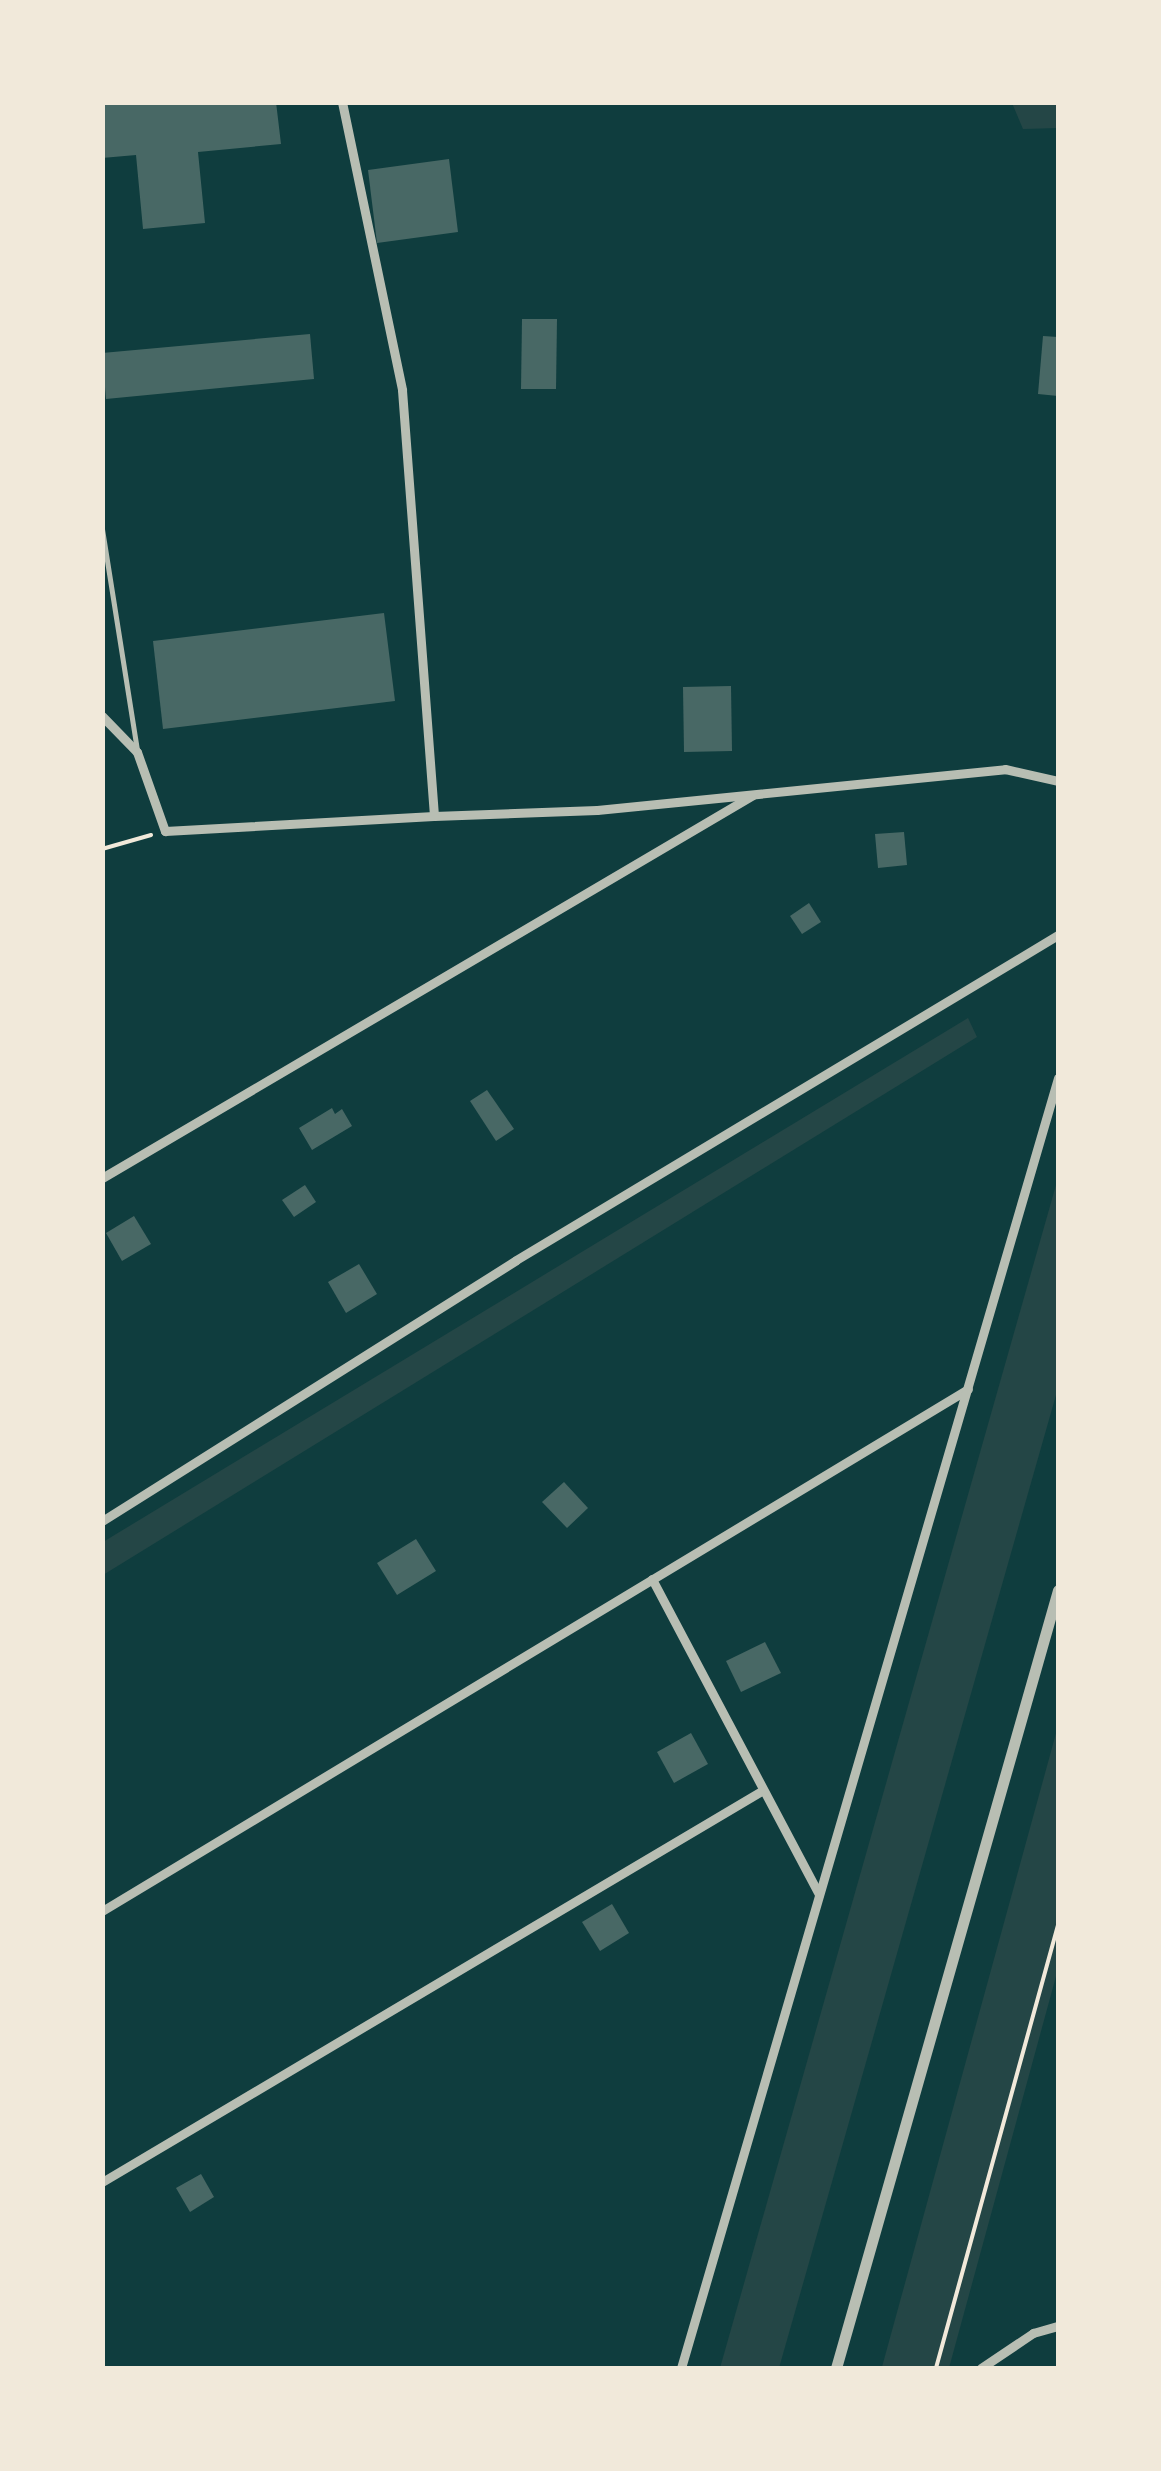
<!DOCTYPE html>
<style>
body{margin:0}
#map{position:relative;width:1161px;height:2471px;overflow:hidden;background:#0f3d3e;font-family:"PT Serif",serif}
div>[style]{position:absolute}
.green>*{inset:0;background:#244646}
.building>*{inset:0;background:#486865}
.path>*{height:4px;margin:-2px;padding:0 2px;transform-origin:2px;border-radius:2px;background:#f1e9da}
.service>*{height:5px;margin:-2.5px;padding:0 2.5px;transform-origin:2.5px;border-radius:2.5px;background:#b8beb3}
.minor>*{height:9px;margin:-4.5px;padding:0 4.5px;transform-origin:4.5px;border-radius:4.5px;background:#b8beb3}
.tertiary>*{height:11px;margin:-5.5px;padding:0 5.5px;transform-origin:5.5px;border-radius:5.5px;background:#b8beb3}
span{translate:-50% -50%;white-space:nowrap;text-align:center;line-height:1.15;-webkit-text-stroke:9px #f1e9da;paint-order:stroke}
.frame{position:absolute;inset:0;border:105px solid #f1e9da;pointer-events:none}
</style>
<div id="map">
<div class="green">
<div style="clip-path:polygon(1012px 103px,1058px 103px,1058px 128px,1023px 129px)"></div>
<div style="clip-path:polygon(968px 1018px,977px 1037px,103px 1575px,103px 1542px)"></div>
<div style="clip-path:polygon(1058px 1178px,1058px 1388px,779px 2368px,720px 2368px)"></div>
<div style="clip-path:polygon(1058px 1726px,1058px 1969px,949px 2368px,887px 2368px,882px 2367px)"></div>
</div>
<div class="building">
<div style="clip-path:polygon(102px 102px,276px 102px,281px 144px,198px 152px,205px 223px,143px 229px,136px 155px,102px 158px)"></div>
<div style="clip-path:polygon(449px 159px,458px 232px,377px 243px,368px 170px)"></div>
<div style="clip-path:polygon(522px 319px,557px 319px,556px 389px,521px 389px)"></div>
<div style="clip-path:polygon(310px 334px,314px 379px,106px 399px,102px 353px)"></div>
<div style="clip-path:polygon(1043px 336px,1058px 337px,1058px 396px,1038px 394px)"></div>
<div style="clip-path:polygon(384px 613px,395px 701px,163px 729px,153px 641px)"></div>
<div style="clip-path:polygon(731px 686px,732px 751px,684px 752px,683px 687px)"></div>
<div style="clip-path:polygon(904px 832px,907px 865px,878px 868px,875px 834px)"></div>
<div style="clip-path:polygon(809px 903px,821px 922px,802px 934px,790px 916px)"></div>
<div style="clip-path:polygon(487px 1090px,514px 1129px,496px 1141px,470px 1101px)"></div>
<div style="clip-path:polygon(332px 1108px,335px 1114px,342px 1109px,352px 1126px,312px 1150px,299px 1128px)"></div>
<div style="clip-path:polygon(305px 1185px,316px 1202px,294px 1217px,282px 1200px)"></div>
<div style="clip-path:polygon(134px 1216px,151px 1244px,122px 1261px,106px 1233px)"></div>
<div style="clip-path:polygon(359px 1264px,377px 1294px,346px 1313px,328px 1282px)"></div>
<div style="clip-path:polygon(564px 1482px,588px 1508px,567px 1528px,542px 1502px)"></div>
<div style="clip-path:polygon(416px 1539px,436px 1571px,397px 1595px,377px 1563px)"></div>
<div style="clip-path:polygon(765px 1642px,781px 1673px,741px 1692px,726px 1661px)"></div>
<div style="clip-path:polygon(691px 1733px,708px 1764px,674px 1783px,657px 1752px)"></div>
<div style="clip-path:polygon(612px 1904px,629px 1933px,600px 1951px,582px 1922px)"></div>
<div style="clip-path:polygon(201px 2174px,214px 2197px,190px 2212px,176px 2188px)"></div>
</div>
<div class="path">
<div style="left:102px;top:849px;width:51px;rotate:-15.9deg"></div>
<div style="left:936px;top:2368px;width:459px;rotate:-74.6deg"></div>
</div>
<div class="service">
<div style="left:102px;top:529px;width:223px;rotate:81deg"></div>
</div>
<div class="minor">
<div style="left:342px;top:102px;width:294px;rotate:78.2deg"></div>
<div style="left:402px;top:390px;width:427px;rotate:85.7deg"></div>
<div style="left:434px;top:816px;width:163px;rotate:-2.1deg"></div>
<div style="left:597px;top:810px;width:410px;rotate:-5.7deg"></div>
<div style="left:1005px;top:769px;width:54px;rotate:12.8deg"></div>
<div style="left:102px;top:716px;width:50px;rotate:45.8deg"></div>
<div style="left:137px;top:752px;width:84px;rotate:70.5deg"></div>
<div style="left:165px;top:831px;width:269px;rotate:-3.2deg"></div>
<div style="left:102px;top:1178px;width:755px;rotate:-30.47deg"></div>
<div style="left:102px;top:1521px;width:489px;rotate:-32.2deg"></div>
<div style="left:516px;top:1260px;width:632px;rotate:-30.95deg"></div>
<div style="left:652px;top:1579px;width:357px;rotate:62.1deg"></div>
<div style="left:102px;top:1911px;width:1011px;rotate:-31.08deg"></div>
<div style="left:102px;top:2182px;width:768px;rotate:-30.67deg"></div>
<div style="left:681px;top:2368px;width:1344px;rotate:-73.71deg"></div>
<div style="left:981px;top:2368px;width:63px;rotate:-33.9deg"></div>
<div style="left:1033px;top:2333px;width:26px;rotate:-16deg"></div>
</div>
<div class="tertiary">
<div style="left:836px;top:2368px;width:809px;rotate:-74.07deg"></div>
</div>
<div class="frame"></div>
</div>
